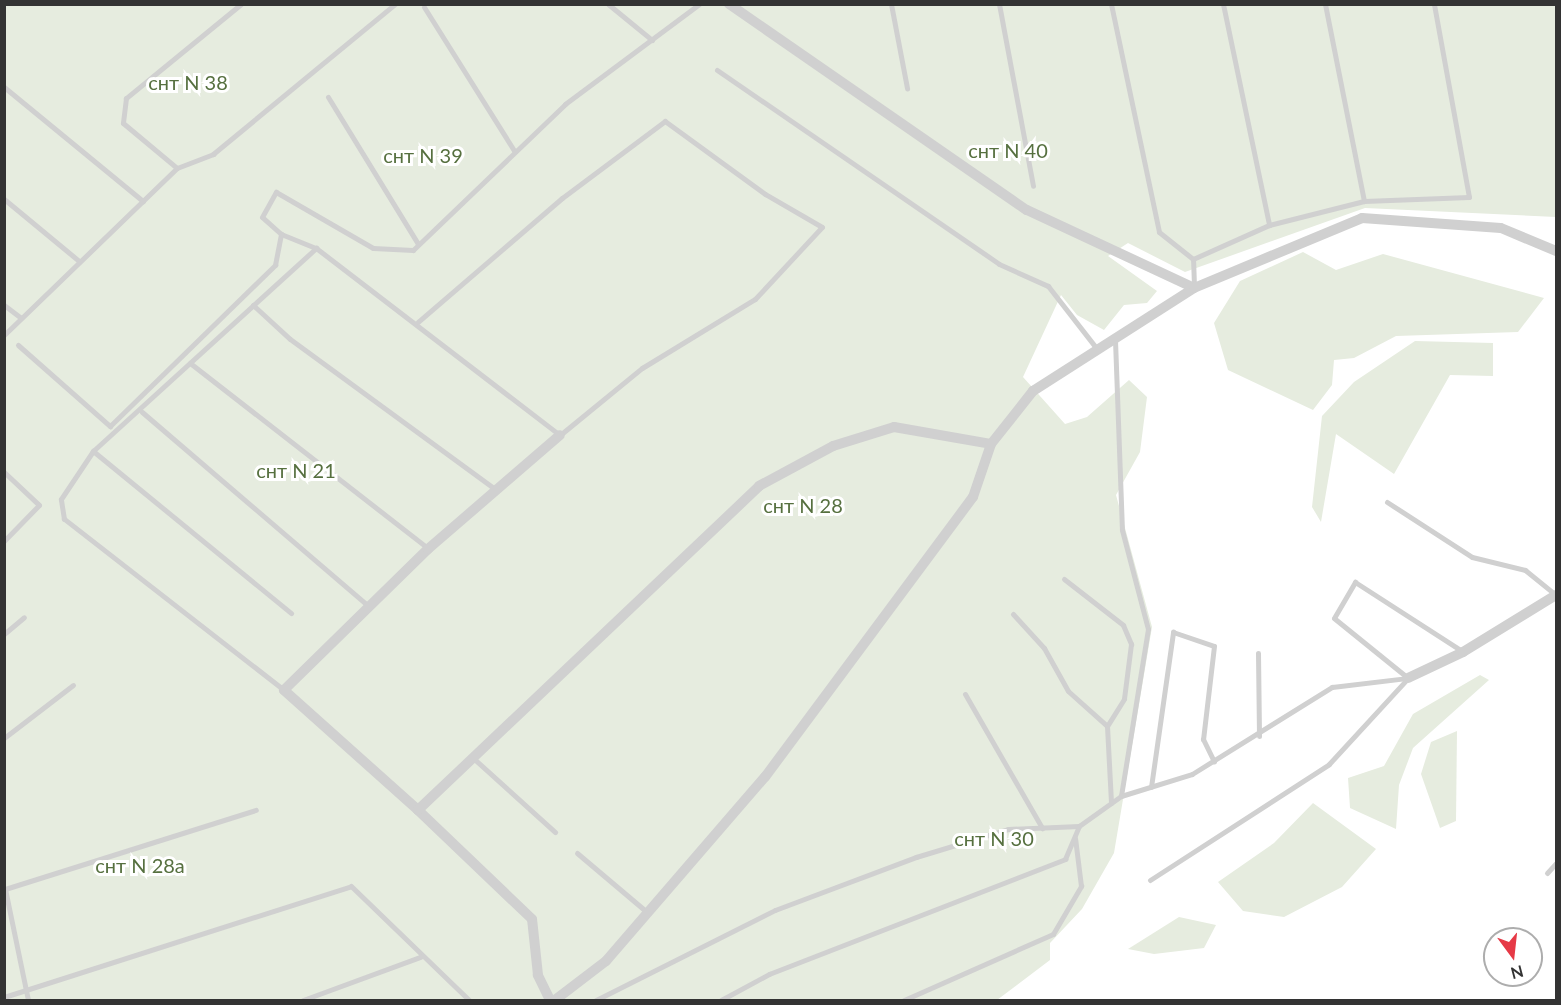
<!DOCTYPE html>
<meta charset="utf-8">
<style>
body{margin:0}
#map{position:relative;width:1561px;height:1005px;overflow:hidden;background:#fff;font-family:Lato,sans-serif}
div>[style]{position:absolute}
.green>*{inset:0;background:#e6ecdf}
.lane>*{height:5px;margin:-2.5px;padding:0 2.5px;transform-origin:2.5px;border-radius:2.5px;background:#d0d0d0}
.street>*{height:10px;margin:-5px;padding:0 5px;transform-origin:5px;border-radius:5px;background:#d0d0d0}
span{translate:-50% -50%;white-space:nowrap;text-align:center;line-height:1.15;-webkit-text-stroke:6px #fff;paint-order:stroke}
.park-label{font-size:20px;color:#56703f}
.frame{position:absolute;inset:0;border:6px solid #333;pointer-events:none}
.north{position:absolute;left:1483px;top:927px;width:60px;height:60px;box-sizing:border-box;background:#fff;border:2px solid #adadad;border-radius:50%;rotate:165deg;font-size:16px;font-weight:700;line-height:24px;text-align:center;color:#333}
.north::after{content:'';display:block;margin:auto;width:21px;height:27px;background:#e63946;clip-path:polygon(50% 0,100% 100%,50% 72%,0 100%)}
</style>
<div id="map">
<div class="green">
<div style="clip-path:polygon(4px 5px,1556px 5px,1556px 217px,1365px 208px,1185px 272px,1128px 243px,1108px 256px,1157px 291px,1147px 303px,1124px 305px,1104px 330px,1077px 315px,1061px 295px,1023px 377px,1065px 424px,1087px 417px,1129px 380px,1147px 397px,1140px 452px,1116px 495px,1152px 627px,1114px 853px,1082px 909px,1050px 943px,1050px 960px,997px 1000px,5px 1000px)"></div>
<div style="clip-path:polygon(1303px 252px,1336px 270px,1383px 254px,1544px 298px,1518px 332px,1396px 336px,1354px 358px,1334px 360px,1332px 385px,1313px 410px,1228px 370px,1214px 323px,1240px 281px)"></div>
<div style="clip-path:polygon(1415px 341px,1493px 343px,1493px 376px,1450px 375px,1394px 474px,1336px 434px,1321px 522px,1312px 507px,1322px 416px,1354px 382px)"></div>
<div style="clip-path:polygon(1480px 675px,1489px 680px,1413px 748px,1399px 785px,1396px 829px,1350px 808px,1348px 778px,1384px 766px,1413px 714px)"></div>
<div style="clip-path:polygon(1457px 731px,1456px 821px,1440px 828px,1421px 774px,1431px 742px)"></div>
<div style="clip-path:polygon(1313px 803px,1376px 849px,1342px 887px,1284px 917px,1243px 911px,1218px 882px,1274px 843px)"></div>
<div style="clip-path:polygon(1179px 917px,1216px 925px,1204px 948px,1154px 954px,1128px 949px)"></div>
</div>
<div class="lane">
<div style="left:241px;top:4px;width:149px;rotate:140.7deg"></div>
<div style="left:126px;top:98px;width:25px;rotate:97deg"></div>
<div style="left:123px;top:123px;width:70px;rotate:39.8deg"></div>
<div style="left:177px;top:168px;width:39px;rotate:-21deg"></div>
<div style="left:213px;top:154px;width:236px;rotate:-39.5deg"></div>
<div style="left:608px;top:4px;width:57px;rotate:39.3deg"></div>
<div style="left:891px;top:4px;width:86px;rotate:79.2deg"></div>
<div style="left:999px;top:4px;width:185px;rotate:79.4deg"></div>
<div style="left:1111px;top:4px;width:233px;rotate:78.1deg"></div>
<div style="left:1159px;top:232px;width:43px;rotate:38.5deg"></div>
<div style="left:1223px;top:4px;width:226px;rotate:78.2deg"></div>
<div style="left:1325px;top:4px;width:201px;rotate:78.8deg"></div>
<div style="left:424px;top:7px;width:171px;rotate:57.9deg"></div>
<div style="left:717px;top:70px;width:342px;rotate:34.5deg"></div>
<div style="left:999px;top:264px;width:54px;rotate:24.2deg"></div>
<div style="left:1048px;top:286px;width:80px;rotate:52.1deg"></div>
<div style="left:4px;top:87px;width:180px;rotate:39.4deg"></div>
<div style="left:328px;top:97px;width:172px;rotate:58.5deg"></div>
<div style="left:4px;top:199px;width:97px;rotate:39.6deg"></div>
<div style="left:281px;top:234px;width:38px;rotate:22deg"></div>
<div style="left:316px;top:248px;width:307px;rotate:37.5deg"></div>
<div style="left:560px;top:435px;width:106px;rotate:-39.3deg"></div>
<div style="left:642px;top:368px;width:132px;rotate:-31.4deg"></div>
<div style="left:755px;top:299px;width:98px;rotate:-47.1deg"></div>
<div style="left:822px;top:227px;width:66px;rotate:-149.9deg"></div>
<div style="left:765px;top:194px;width:124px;rotate:-143.9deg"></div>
<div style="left:665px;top:121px;width:129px;rotate:143.2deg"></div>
<div style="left:562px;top:198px;width:190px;rotate:139.3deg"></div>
<div style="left:1194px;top:286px;width:27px;rotate:-92deg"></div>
<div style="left:1193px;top:259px;width:83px;rotate:-24.1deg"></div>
<div style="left:1269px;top:225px;width:98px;rotate:-14.2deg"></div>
<div style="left:1364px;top:201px;width:105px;rotate:-2.2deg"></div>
<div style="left:1469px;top:197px;width:196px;rotate:-100.3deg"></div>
<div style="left:4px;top:305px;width:21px;rotate:37deg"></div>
<div style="left:253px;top:305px;width:50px;rotate:42.6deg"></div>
<div style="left:290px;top:339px;width:254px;rotate:36.2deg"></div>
<div style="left:4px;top:335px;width:240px;rotate:-44deg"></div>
<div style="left:1115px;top:340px;width:190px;rotate:87.9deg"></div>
<div style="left:1122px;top:530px;width:102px;rotate:75.3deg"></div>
<div style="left:1148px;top:629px;width:169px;rotate:99.2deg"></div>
<div style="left:18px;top:345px;width:123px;rotate:41.4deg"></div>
<div style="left:110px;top:426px;width:231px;rotate:-44.3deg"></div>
<div style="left:275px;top:265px;width:32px;rotate:-79deg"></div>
<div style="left:281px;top:234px;width:25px;rotate:-138deg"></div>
<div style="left:262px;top:217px;width:29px;rotate:-61deg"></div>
<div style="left:276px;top:192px;width:112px;rotate:30deg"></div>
<div style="left:373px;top:248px;width:40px;rotate:2.9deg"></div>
<div style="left:413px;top:250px;width:211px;rotate:-43.8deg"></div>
<div style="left:565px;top:104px;width:167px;rotate:-36.7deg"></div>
<div style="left:190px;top:363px;width:301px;rotate:37.9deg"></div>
<div style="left:142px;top:412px;width:298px;rotate:40.6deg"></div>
<div style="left:93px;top:451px;width:256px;rotate:39.3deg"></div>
<div style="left:4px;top:472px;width:48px;rotate:43.3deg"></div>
<div style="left:39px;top:505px;width:50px;rotate:134.2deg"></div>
<div style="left:1387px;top:502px;width:101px;rotate:32.9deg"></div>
<div style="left:1472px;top:557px;width:55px;rotate:13.8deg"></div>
<div style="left:1525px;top:570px;width:36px;rotate:39deg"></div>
<div style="left:1064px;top:579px;width:75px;rotate:37.9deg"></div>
<div style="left:1123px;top:625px;width:21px;rotate:67deg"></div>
<div style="left:1131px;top:644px;width:55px;rotate:97.3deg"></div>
<div style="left:1124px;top:699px;width:32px;rotate:122deg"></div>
<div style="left:1013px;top:614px;width:46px;rotate:47.6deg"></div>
<div style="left:1044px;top:648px;width:49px;rotate:60.8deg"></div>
<div style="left:1068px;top:691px;width:52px;rotate:41.9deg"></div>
<div style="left:1107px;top:726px;width:77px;rotate:87deg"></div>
<div style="left:4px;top:634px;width:26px;rotate:-40deg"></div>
<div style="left:1258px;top:653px;width:83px;rotate:89.3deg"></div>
<div style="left:1408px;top:678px;width:95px;rotate:-141deg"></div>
<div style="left:1334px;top:618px;width:42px;rotate:-59.7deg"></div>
<div style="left:1355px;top:582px;width:127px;rotate:32.8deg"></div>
<div style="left:284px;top:690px;width:279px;rotate:-142.1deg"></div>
<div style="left:64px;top:519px;width:20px;rotate:-99deg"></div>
<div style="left:61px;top:499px;width:58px;rotate:-56.3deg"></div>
<div style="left:93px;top:451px;width:302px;rotate:-42.3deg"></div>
<div style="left:965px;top:694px;width:155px;rotate:60.1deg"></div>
<div style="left:4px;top:738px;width:87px;rotate:-37.5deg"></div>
<div style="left:472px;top:757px;width:112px;rotate:42.1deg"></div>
<div style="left:1151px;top:787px;width:157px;rotate:-81.9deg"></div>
<div style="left:1173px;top:632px;width:43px;rotate:18.9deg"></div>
<div style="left:1214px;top:646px;width:94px;rotate:96.7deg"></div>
<div style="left:1203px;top:739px;width:25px;rotate:64deg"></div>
<div style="left:577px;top:853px;width:93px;rotate:40.2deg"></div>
<div style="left:1547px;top:873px;width:13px;rotate:-48deg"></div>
<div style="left:1150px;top:880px;width:213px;rotate:-32.9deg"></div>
<div style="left:1329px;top:764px;width:117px;rotate:-47.4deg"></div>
<div style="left:4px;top:997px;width:364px;rotate:-17.7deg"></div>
<div style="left:351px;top:886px;width:164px;rotate:44deg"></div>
<div style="left:28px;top:1000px;width:113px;rotate:-101.7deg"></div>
<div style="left:5px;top:889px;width:263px;rotate:-17.5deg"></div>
<div style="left:303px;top:1000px;width:125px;rotate:-20.2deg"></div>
<div style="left:596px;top:1000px;width:200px;rotate:-26.7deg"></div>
<div style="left:775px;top:910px;width:151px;rotate:-20.6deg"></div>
<div style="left:916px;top:857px;width:96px;rotate:-16.9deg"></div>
<div style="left:1008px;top:829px;width:71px;rotate:-2.4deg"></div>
<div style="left:1079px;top:826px;width:52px;rotate:-35.5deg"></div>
<div style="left:1121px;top:796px;width:74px;rotate:-17.2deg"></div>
<div style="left:1192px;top:774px;width:165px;rotate:-31.9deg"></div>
<div style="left:1332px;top:687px;width:77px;rotate:-6.8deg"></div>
<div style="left:721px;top:1000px;width:55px;rotate:-28.4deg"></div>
<div style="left:769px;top:974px;width:318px;rotate:-21.2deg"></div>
<div style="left:1065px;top:859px;width:36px;rotate:-67deg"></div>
<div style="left:904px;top:1000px;width:163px;rotate:-23.9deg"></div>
<div style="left:1053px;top:934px;width:56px;rotate:-59.7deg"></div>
<div style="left:1081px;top:886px;width:48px;rotate:-97.1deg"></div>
</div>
<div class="street">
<div style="left:729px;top:4px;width:362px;rotate:34.7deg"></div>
<div style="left:1027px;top:210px;width:184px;rotate:25deg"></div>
<div style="left:1408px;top:678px;width:61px;rotate:-25.3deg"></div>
<div style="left:1463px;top:652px;width:109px;rotate:-31.5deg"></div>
<div style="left:418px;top:810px;width:180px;rotate:-138.2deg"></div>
<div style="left:284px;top:690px;width:202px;rotate:-44.4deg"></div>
<div style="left:428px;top:549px;width:174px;rotate:-40.8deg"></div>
<div style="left:550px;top:1000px;width:28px;rotate:-116deg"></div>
<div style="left:538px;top:975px;width:56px;rotate:-96.1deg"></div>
<div style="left:532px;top:919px;width:158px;rotate:-136.3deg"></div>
<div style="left:418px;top:810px;width:470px;rotate:-43.5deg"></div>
<div style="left:759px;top:486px;width:84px;rotate:-28.4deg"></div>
<div style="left:833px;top:446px;width:64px;rotate:-17.3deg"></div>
<div style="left:894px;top:427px;width:98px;rotate:9.9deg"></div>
<div style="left:555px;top:1000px;width:64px;rotate:-37.4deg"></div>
<div style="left:606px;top:961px;width:243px;rotate:-49.2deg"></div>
<div style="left:765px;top:777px;width:349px;rotate:-53.4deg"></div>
<div style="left:973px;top:497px;width:56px;rotate:-71.2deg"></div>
<div style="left:991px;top:444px;width:68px;rotate:-51.6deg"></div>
<div style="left:1033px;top:391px;width:191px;rotate:-32.6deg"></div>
<div style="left:1194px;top:288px;width:182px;rotate:-22.6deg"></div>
<div style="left:1362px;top:218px;width:139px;rotate:4.1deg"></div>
<div style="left:1501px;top:228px;width:60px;rotate:22.7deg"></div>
</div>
<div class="park-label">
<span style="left:188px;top:82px">снт N 38</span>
<span style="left:1008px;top:150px">снт N 40</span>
<span style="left:423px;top:155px">снт N 39</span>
<span style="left:296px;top:470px">снт N 21</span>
<span style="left:803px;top:505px">снт N 28</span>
<span style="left:994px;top:838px">снт N 30</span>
<span style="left:140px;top:865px">снт N 28а</span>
</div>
<div class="frame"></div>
<div class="north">N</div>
</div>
